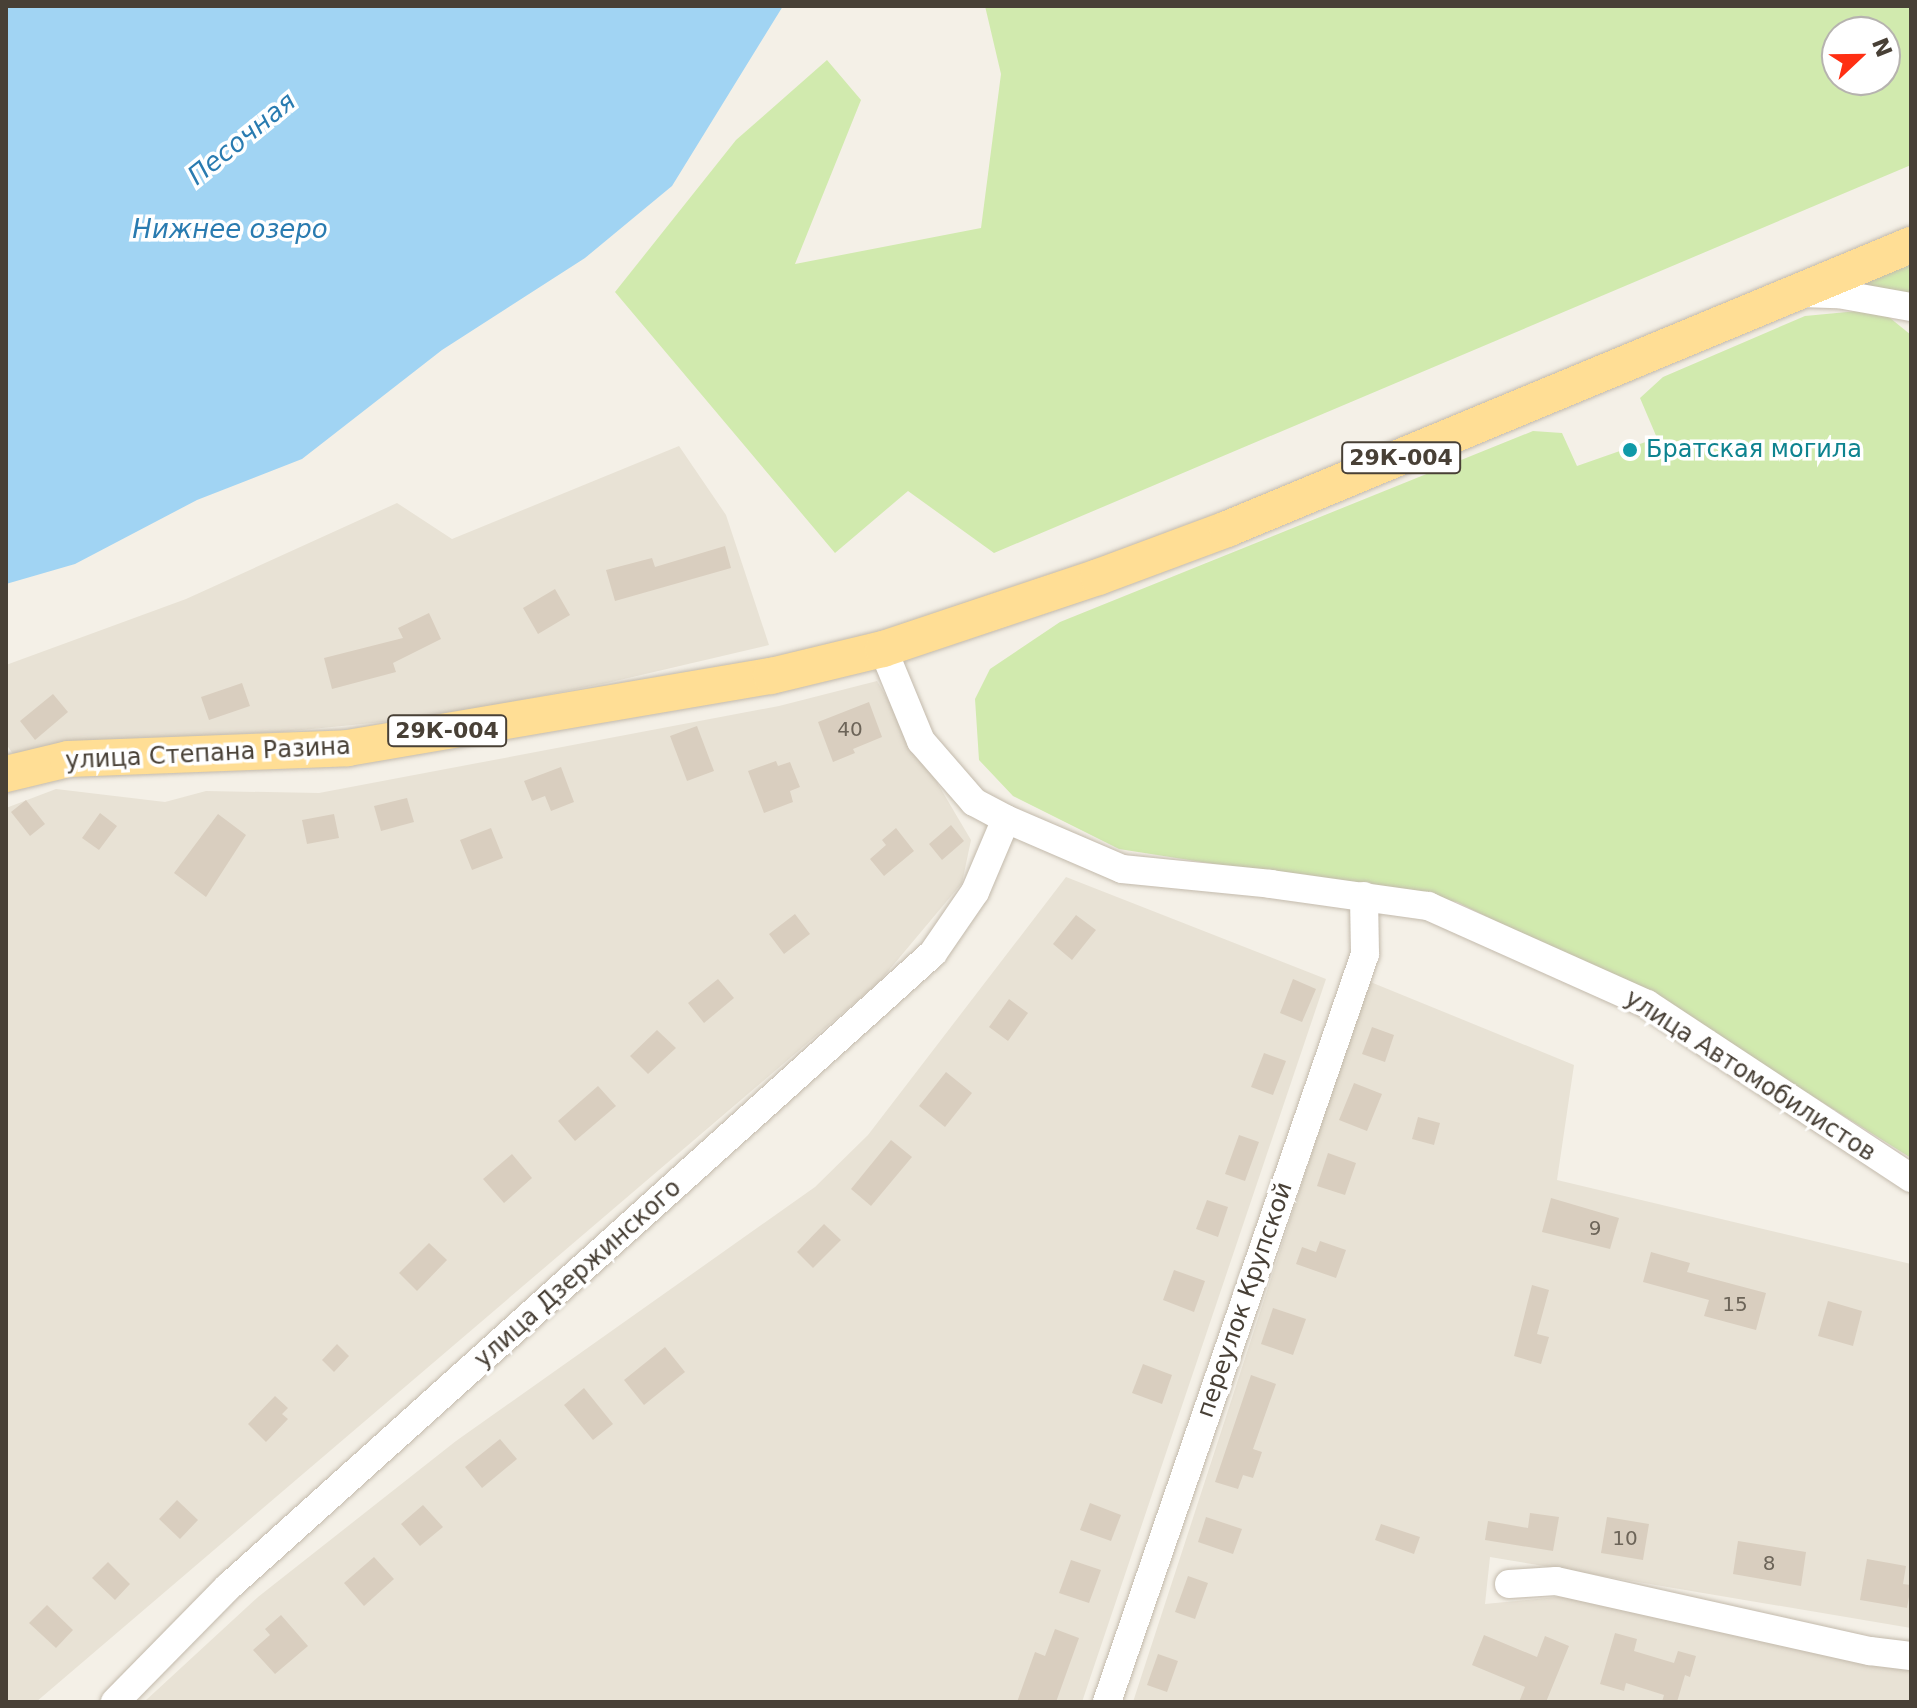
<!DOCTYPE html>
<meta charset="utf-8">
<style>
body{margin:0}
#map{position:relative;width:1917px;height:1708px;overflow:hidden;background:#f4f0e7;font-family:"DejaVu Sans",sans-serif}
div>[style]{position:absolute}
.residential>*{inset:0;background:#e8e2d5}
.green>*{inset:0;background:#d1eaae}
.water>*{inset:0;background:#a1d4f3}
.building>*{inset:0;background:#d9cebf}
.roads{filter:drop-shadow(0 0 2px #c3baac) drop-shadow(0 0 2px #c3baac)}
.minor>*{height:28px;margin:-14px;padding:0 14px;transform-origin:14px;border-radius:14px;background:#fff}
.major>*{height:36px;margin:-18px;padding:0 18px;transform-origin:18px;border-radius:18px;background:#ffde95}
.dots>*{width:22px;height:22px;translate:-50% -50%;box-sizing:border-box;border:4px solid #fff;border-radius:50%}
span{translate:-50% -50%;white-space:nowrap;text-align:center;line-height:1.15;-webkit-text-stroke:7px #fff;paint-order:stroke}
.number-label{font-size:20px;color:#6c6458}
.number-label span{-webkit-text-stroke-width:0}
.shield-label span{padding:2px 6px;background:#fff;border:2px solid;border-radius:6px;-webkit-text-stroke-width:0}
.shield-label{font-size:22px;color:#484036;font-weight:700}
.culture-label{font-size:24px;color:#0d838f}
.left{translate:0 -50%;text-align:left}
.street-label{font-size:24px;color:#484036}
.water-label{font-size:26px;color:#297bb0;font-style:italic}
.frame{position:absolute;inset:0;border:8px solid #484036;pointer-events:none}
.north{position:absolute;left:1821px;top:16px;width:80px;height:80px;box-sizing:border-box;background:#fff;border:2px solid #b6b3af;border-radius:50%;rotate:68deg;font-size:22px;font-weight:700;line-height:32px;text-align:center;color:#484036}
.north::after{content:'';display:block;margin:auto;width:28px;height:36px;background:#ff2f13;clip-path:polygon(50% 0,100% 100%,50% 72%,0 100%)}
</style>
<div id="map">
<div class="residential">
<div style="clip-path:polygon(679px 446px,726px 515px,769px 645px,607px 683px,433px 717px,281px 732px,95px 741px,18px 761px,6px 744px,6px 665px,186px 599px,397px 503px,452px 539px)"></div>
<div style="clip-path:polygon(877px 681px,971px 840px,962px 883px,879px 982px,36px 1702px,6px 1702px,6px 808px,56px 789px,165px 802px,206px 791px,319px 793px,779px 706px)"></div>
<div style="clip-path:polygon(1066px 877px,1326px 979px,1082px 1702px,144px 1702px,258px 1597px,456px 1441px,815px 1187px,868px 1135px)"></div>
<div style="clip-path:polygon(1368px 981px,1574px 1065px,1557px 1180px,1911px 1264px,1911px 1628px,1490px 1557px,1485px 1604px,1567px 1596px,1911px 1670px,1911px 1702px,1133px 1702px)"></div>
</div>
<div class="green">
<div style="clip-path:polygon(evenodd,985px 6px,1911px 6px,1911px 165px,994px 553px,908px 491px,835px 553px,615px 292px,736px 140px,827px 60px,861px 100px,795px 264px,981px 228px,1001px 74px,985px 6px,1837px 32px,1885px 32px,1885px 80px,1837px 80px,1837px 32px)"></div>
<div style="clip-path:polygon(1911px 263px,1911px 300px,1849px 288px)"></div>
<div style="clip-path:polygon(1879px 309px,1911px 335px,1911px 1158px,1674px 1009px,1457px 902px,1119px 849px,1013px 796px,979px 760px,975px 699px,990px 669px,1060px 622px,1533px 431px,1562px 433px,1577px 466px,1657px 438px,1640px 398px,1663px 377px,1805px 316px)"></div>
</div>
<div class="water">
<div style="clip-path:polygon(6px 6px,783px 6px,672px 186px,585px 258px,442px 350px,302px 459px,197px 500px,75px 564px,6px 584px)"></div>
</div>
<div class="building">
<div style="clip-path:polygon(725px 546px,731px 568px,615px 601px,606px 570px,652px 558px,655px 567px)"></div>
<div style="clip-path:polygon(555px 589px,570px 615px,538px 634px,523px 608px)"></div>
<div style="clip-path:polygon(429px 613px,441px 639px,393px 663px,396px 672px,332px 689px,324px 658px,403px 638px,398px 628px)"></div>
<div style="clip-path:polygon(242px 683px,250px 706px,209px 720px,201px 697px)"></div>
<div style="clip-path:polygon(53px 694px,68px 712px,35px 740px,20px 721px)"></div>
<div style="clip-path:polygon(869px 702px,882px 737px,853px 749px,855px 753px,833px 762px,818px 722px)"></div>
<div style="clip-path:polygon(697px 726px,714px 771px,687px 781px,670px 736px)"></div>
<div style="clip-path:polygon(776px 761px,778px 766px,790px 762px,800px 787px,790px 791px,793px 802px,764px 813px,748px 771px)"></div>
<div style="clip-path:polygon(561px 767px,574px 802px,551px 811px,545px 796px,532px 801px,524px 781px)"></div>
<div style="clip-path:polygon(407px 798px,414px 822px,381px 831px,374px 806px)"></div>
<div style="clip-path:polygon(26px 800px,45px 824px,30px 836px,11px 812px)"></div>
<div style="clip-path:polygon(100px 813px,117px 826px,99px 850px,82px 838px)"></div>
<div style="clip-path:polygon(218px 814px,246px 835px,206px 897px,174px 873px)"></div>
<div style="clip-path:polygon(334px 814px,339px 838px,307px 844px,302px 820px)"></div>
<div style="clip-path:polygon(951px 825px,964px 841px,942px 860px,929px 844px)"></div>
<div style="clip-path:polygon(491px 828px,503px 858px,472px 870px,460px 840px)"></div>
<div style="clip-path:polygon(896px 828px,914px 851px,884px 876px,870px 859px,886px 845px,882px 840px)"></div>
<div style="clip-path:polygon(795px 914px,810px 934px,784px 954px,769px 934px)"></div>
<div style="clip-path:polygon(1076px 915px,1096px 930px,1072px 960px,1053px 944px)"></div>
<div style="clip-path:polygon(718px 979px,734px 998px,704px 1023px,688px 1003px)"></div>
<div style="clip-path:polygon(1293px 979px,1316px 989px,1302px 1022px,1280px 1013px)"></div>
<div style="clip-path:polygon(1009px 999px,1028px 1013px,1008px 1041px,989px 1027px)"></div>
<div style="clip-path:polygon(1372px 1027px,1394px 1035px,1385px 1062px,1362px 1054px)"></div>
<div style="clip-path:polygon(657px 1030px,676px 1048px,648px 1074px,630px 1056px)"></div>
<div style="clip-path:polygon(1264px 1053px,1286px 1061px,1273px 1095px,1251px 1087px)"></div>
<div style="clip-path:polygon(946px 1072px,972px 1093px,945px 1127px,919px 1106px)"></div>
<div style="clip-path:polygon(1354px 1083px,1382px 1094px,1367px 1131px,1339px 1120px)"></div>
<div style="clip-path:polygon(598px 1086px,616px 1106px,575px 1141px,558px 1121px)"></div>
<div style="clip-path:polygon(1418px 1117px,1440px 1123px,1434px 1145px,1412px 1139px)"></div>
<div style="clip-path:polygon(1239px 1135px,1259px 1142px,1245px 1181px,1225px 1174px)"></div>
<div style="clip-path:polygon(891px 1140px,912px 1157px,871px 1206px,851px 1189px)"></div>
<div style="clip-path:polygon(1328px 1153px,1356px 1163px,1345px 1195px,1317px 1186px)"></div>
<div style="clip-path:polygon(512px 1154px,532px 1178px,504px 1203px,483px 1179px)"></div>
<div style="clip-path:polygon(1551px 1198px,1619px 1218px,1610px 1249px,1542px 1232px)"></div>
<div style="clip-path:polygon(1207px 1200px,1228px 1207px,1218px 1237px,1196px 1229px)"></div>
<div style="clip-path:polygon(824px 1224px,841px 1240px,813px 1268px,797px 1252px)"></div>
<div style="clip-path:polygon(1320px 1241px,1346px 1250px,1336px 1278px,1296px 1264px,1302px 1247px,1316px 1252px)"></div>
<div style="clip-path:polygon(429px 1243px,447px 1260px,417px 1291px,399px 1273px)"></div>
<div style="clip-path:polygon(1651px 1252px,1690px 1263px,1687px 1272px,1766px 1293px,1756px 1330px,1704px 1316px,1709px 1300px,1643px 1282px)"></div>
<div style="clip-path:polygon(1174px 1270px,1205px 1281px,1194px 1312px,1163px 1300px)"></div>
<div style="clip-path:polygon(1532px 1285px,1549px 1290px,1537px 1334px,1549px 1337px,1541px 1364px,1514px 1356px)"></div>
<div style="clip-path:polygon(1828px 1301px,1862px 1311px,1853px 1346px,1818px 1336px)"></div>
<div style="clip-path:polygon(1273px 1308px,1306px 1319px,1293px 1355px,1261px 1344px)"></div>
<div style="clip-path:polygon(337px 1344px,349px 1356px,334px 1372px,322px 1360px)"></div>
<div style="clip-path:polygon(665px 1347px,685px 1372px,644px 1405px,624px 1380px)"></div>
<div style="clip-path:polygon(1143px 1364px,1172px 1375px,1162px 1404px,1132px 1393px)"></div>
<div style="clip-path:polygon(1251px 1375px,1276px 1384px,1253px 1449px,1262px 1452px,1253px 1478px,1243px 1475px,1238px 1489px,1215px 1482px)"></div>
<div style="clip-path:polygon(584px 1388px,613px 1424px,593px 1440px,564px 1405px)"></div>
<div style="clip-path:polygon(275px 1396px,288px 1408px,282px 1414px,288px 1419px,266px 1442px,248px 1424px)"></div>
<div style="clip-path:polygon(500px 1439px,517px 1459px,482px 1488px,465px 1467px)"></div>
<div style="clip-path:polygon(177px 1500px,198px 1520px,180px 1539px,159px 1519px)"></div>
<div style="clip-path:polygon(1090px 1503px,1121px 1515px,1111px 1541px,1080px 1530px)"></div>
<div style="clip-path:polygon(423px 1505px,443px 1527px,420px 1546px,401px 1524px)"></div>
<div style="clip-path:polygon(1530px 1513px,1559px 1517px,1553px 1551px,1485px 1540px,1488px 1521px,1528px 1528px)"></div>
<div style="clip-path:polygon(1206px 1517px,1242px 1529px,1233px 1554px,1198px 1542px)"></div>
<div style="clip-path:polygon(1607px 1517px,1649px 1524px,1643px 1560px,1601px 1553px)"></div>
<div style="clip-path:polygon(1381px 1524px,1420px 1537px,1414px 1554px,1375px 1540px)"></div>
<div style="clip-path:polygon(1738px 1541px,1806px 1552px,1801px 1586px,1733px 1574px)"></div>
<div style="clip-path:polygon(374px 1557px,394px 1579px,364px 1606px,344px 1583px)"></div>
<div style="clip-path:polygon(1867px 1559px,1906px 1566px,1903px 1584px,1911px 1585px,1907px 1608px,1860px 1600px)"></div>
<div style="clip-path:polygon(1071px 1560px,1101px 1570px,1089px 1603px,1059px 1593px)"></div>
<div style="clip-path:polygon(108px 1562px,130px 1584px,115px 1600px,92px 1578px)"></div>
<div style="clip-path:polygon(1188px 1576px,1208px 1583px,1195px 1619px,1175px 1612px)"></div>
<div style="clip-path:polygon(47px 1605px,73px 1630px,56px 1648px,29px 1623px)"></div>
<div style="clip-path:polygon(281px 1615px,308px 1646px,275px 1674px,253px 1650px,270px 1635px,265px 1629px)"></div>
<div style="clip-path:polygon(1055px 1629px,1079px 1638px,1056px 1702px,1017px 1702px,1035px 1652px,1045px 1656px)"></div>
<div style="clip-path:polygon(1615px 1633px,1637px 1639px,1634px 1651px,1674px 1663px,1678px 1651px,1696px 1656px,1690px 1677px,1685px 1675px,1677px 1702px,1662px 1702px,1664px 1695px,1626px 1683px,1624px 1691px,1600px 1684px)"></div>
<div style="clip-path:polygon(1484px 1635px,1537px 1657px,1545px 1636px,1569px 1646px,1546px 1702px,1519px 1702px,1525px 1687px,1472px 1665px)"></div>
<div style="clip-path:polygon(1158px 1654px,1178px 1661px,1167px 1692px,1147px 1685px)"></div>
</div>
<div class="roads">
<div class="minor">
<div style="left:1801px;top:293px;width:37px;rotate:2deg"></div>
<div style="left:1838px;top:294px;width:74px;rotate:10.1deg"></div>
<div style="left:883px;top:649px;width:100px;rotate:67.6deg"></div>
<div style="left:921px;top:741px;width:81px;rotate:49deg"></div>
<div style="left:974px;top:802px;width:36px;rotate:28deg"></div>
<div style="left:1006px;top:819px;width:126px;rotate:23.3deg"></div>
<div style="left:1122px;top:869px;width:150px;rotate:5.7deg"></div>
<div style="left:1271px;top:884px;width:159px;rotate:8deg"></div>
<div style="left:1428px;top:906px;width:240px;rotate:24.1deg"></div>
<div style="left:1647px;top:1004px;width:316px;rotate:33.4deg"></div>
<div style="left:1509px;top:1584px;width:47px;rotate:-3.7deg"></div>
<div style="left:1556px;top:1581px;width:322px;rotate:12.6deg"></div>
<div style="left:1870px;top:1651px;width:41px;rotate:7deg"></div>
<div style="left:115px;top:1702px;width:161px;rotate:-45.5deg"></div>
<div style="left:228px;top:1587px;width:948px;rotate:-41.96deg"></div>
<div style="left:933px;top:953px;width:74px;rotate:-55.5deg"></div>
<div style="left:975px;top:892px;width:79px;rotate:-67deg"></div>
<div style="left:1107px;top:1702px;width:791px;rotate:-70.97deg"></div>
<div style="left:1365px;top:954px;width:58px;rotate:-91deg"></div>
</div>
<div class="major">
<div style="left:6px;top:774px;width:64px;rotate:-13.6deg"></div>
<div style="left:68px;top:759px;width:280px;rotate:-2.2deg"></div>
<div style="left:348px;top:748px;width:429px;rotate:-9.7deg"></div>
<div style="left:771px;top:676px;width:115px;rotate:-13.6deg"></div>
<div style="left:883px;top:649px;width:227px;rotate:-18.5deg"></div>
<div style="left:1098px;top:577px;width:138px;rotate:-20.4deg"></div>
<div style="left:1227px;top:529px;width:741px;rotate:-22.55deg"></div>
</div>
</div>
<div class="dots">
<div style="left:1630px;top:450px;background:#0f9aa8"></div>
</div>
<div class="number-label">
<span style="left:850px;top:729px">40</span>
<span style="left:1595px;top:1228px">9</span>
<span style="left:1735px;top:1304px">15</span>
<span style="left:1625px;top:1538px">10</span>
<span style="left:1769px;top:1563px">8</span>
</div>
<div class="shield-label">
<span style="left:1401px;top:458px">29К-004</span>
<span style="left:447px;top:731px">29К-004</span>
</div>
<div class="culture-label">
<span class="left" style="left:1646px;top:450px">Братская могила</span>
</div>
<div class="street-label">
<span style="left:208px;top:754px;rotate:-3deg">улица Степана Разина</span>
<span style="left:1750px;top:1076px;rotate:33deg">улица Автомобилистов</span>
<span style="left:578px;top:1274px;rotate:-42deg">улица Дзержинского</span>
<span style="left:1245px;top:1300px;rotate:-71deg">переулок Крупской</span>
</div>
<div class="water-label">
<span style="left:242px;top:139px;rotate:-39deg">Песочная</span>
<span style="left:230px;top:230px">Нижнее озеро</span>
</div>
<div class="frame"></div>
<div class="north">N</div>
</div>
